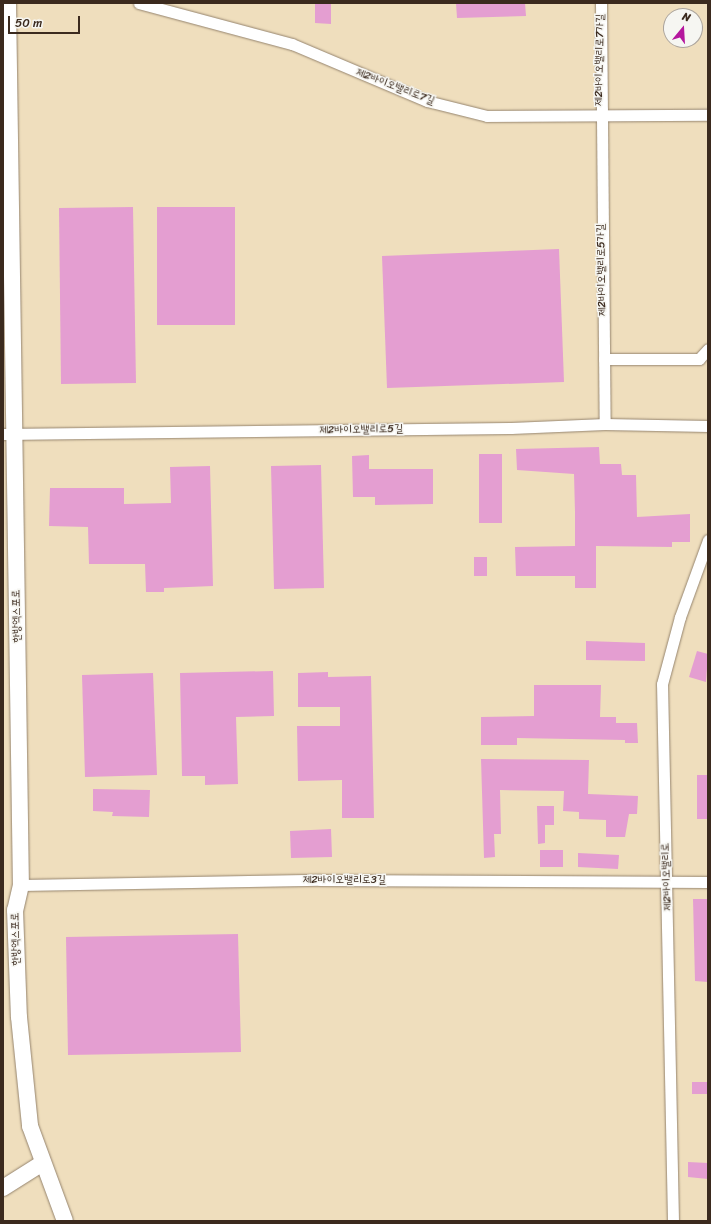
<!DOCTYPE html>
<meta charset="utf-8">
<style>
body{margin:0}
#map{position:relative;width:711px;height:1224px;overflow:hidden;background:#efdebd;font-family:Sriracha,"Poor Story",sans-serif}
div>[style]{position:absolute}
.building>*{inset:0;background:#e49ed1}
.roads{filter:drop-shadow(0 0 1px #95846e) drop-shadow(0 0 1px #95846e)}
.street>*{height:11px;margin:-5.5px;padding:0 5.5px;transform-origin:5.5px;border-radius:5.5px;background:#fff}
.secondary>*{height:16px;margin:-8px;padding:0 8px;transform-origin:8px;border-radius:8px;background:#fff}
span{translate:-50% -50%;white-space:nowrap;text-align:center;line-height:1.15;-webkit-text-stroke:3px #f6f6f2;paint-order:stroke}
.street-label{font-size:11px;color:#3b2a1e}
.frame{position:absolute;inset:0;border:4px solid #3b2a1e;pointer-events:none}
.north{position:absolute;left:663px;top:8px;width:40px;height:40px;box-sizing:border-box;background:#f6f6f2;border:1px solid #aba49d;border-radius:50%;rotate:18deg;font-size:11px;font-weight:700;line-height:16px;text-align:center;color:#3b2a1e}
.north::after{content:'';display:block;margin:auto;width:14px;height:18px;background:#b5179e;clip-path:polygon(50% 0,100% 100%,50% 72%,0 100%)}
.scale{position:absolute;left:8px;top:16px;width:72px;height:18px;box-sizing:border-box;border:2px solid #3b2a1e;border-top:0;padding-left:5px;font-size:12px;line-height:14px;white-space:nowrap;color:#3b2a1e;-webkit-text-stroke:3px #f6f6f2;paint-order:stroke}
</style>
<div id="map">
<div class="building">
<div style="clip-path:polygon(315px 3px,331px 3px,331px 24px,315px 23px)"></div>
<div style="clip-path:polygon(456px 3px,525px 3px,526px 16px,457px 18px)"></div>
<div style="clip-path:polygon(133px 207px,136px 383px,61px 384px,59px 208px)"></div>
<div style="clip-path:polygon(157px 207px,235px 207px,235px 325px,157px 325px)"></div>
<div style="clip-path:polygon(559px 249px,564px 382px,387px 388px,382px 256px)"></div>
<div style="clip-path:polygon(599px 447px,600px 464px,621px 464px,622px 475px,636px 475px,637px 517px,690px 514px,690px 542px,672px 542px,672px 547px,596px 546px,596px 588px,575px 588px,575px 576px,516px 576px,515px 547px,575px 546px,575px 512px,574px 474px,517px 470px,516px 449px)"></div>
<div style="clip-path:polygon(479px 454px,502px 454px,502px 523px,479px 523px)"></div>
<div style="clip-path:polygon(369px 455px,369px 469px,433px 469px,433px 504px,375px 505px,375px 497px,353px 497px,352px 456px)"></div>
<div style="clip-path:polygon(321px 465px,324px 588px,274px 589px,271px 466px)"></div>
<div style="clip-path:polygon(210px 466px,213px 586px,164px 588px,164px 592px,146px 592px,145px 564px,89px 564px,88px 527px,49px 526px,50px 488px,124px 488px,124px 504px,171px 503px,170px 467px)"></div>
<div style="clip-path:polygon(474px 557px,487px 557px,487px 576px,474px 576px)"></div>
<div style="clip-path:polygon(586px 641px,645px 643px,645px 661px,586px 660px)"></div>
<div style="clip-path:polygon(697px 651px,708px 654px,706px 682px,689px 677px)"></div>
<div style="clip-path:polygon(273px 671px,274px 716px,236px 717px,238px 784px,205px 785px,205px 776px,182px 776px,180px 673px)"></div>
<div style="clip-path:polygon(328px 672px,328px 677px,371px 676px,374px 818px,342px 818px,342px 780px,298px 781px,297px 726px,340px 726px,340px 707px,298px 707px,298px 673px)"></div>
<div style="clip-path:polygon(153px 673px,157px 775px,85px 777px,82px 675px)"></div>
<div style="clip-path:polygon(534px 685px,601px 685px,600px 717px,616px 717px,616px 723px,637px 723px,638px 743px,625px 743px,625px 740px,517px 738px,517px 745px,481px 745px,481px 717px,534px 716px)"></div>
<div style="clip-path:polygon(481px 759px,589px 760px,588px 794px,638px 796px,637px 814px,629px 814px,625px 837px,606px 837px,606px 820px,579px 819px,579px 812px,563px 811px,564px 791px,500px 790px,501px 834px,494px 834px,495px 857px,484px 858px)"></div>
<div style="clip-path:polygon(697px 775px,708px 775px,708px 819px,697px 819px)"></div>
<div style="clip-path:polygon(93px 789px,150px 790px,149px 817px,112px 816px,113px 812px,93px 811px)"></div>
<div style="clip-path:polygon(537px 806px,554px 806px,554px 825px,545px 825px,545px 843px,538px 844px)"></div>
<div style="clip-path:polygon(331px 829px,332px 857px,291px 858px,290px 831px)"></div>
<div style="clip-path:polygon(540px 850px,563px 850px,563px 867px,540px 867px)"></div>
<div style="clip-path:polygon(578px 853px,619px 855px,618px 869px,578px 867px)"></div>
<div style="clip-path:polygon(693px 899px,708px 899px,708px 982px,695px 981px)"></div>
<div style="clip-path:polygon(238px 934px,241px 1052px,68px 1055px,66px 937px)"></div>
<div style="clip-path:polygon(692px 1082px,708px 1082px,708px 1094px,692px 1094px)"></div>
<div style="clip-path:polygon(688px 1162px,708px 1163px,708px 1179px,688px 1177px)"></div>
</div>
<div class="roads">
<div class="street">
<div style="left:139px;top:3px;width:158px;rotate:15deg"></div>
<div style="left:292px;top:44px;width:147px;rotate:22.9deg"></div>
<div style="left:427px;top:101px;width:62px;rotate:14deg"></div>
<div style="left:487px;top:116px;width:221px;rotate:-0.3deg"></div>
<div style="left:601px;top:3px;width:421px;rotate:89.5deg"></div>
<div style="left:604px;top:359px;width:95px"></div>
<div style="left:699px;top:359px;width:13px;rotate:-48deg"></div>
<div style="left:3px;top:434px;width:508px;rotate:-0.68deg"></div>
<div style="left:511px;top:428px;width:94px;rotate:-2.4deg"></div>
<div style="left:605px;top:424px;width:103px;rotate:1.1deg"></div>
<div style="left:21px;top:885px;width:299px;rotate:-1deg"></div>
<div style="left:320px;top:880px;width:388px;rotate:0.3deg"></div>
<div style="left:673px;top:1221px;width:537px;rotate:-91.17deg"></div>
<div style="left:662px;top:684px;width:69px;rotate:-75deg"></div>
<div style="left:680px;top:617px;width:82px;rotate:-70deg"></div>
</div>
<div class="secondary">
<div style="left:8px;top:3px;width:882px;rotate:89.16deg"></div>
<div style="left:21px;top:885px;width:26px;rotate:103deg"></div>
<div style="left:15px;top:910px;width:107px;rotate:87.9deg"></div>
<div style="left:19px;top:1017px;width:110px;rotate:84.2deg"></div>
<div style="left:30px;top:1126px;width:101px;rotate:69.8deg"></div>
<div style="left:3px;top:1188px;width:45px;rotate:-32.3deg"></div>
</div>
</div>
<div class="street-label">
<span style="left:600px;top:60px;rotate:-89deg">제2바이오밸리로7가길</span>
<span style="left:395px;top:87px;rotate:21deg">제2바이오밸리로7길</span>
<span style="left:602px;top:270px;rotate:-91deg">제2바이오밸리로5가길</span>
<span style="left:361px;top:430px;rotate:-1deg">제2바이오밸리로5길</span>
<span style="left:17px;top:616px;rotate:-91deg">한방엑스포로</span>
<span style="left:667px;top:877px;rotate:-92deg">제2바이오밸리로</span>
<span style="left:344px;top:880px">제2바이오밸리로3길</span>
<span style="left:16px;top:939px;rotate:-91deg">한방엑스포로</span>
</div>
<div class="frame"></div>
<div class="north">N</div>
<div class="scale">50 m</div>
</div>
